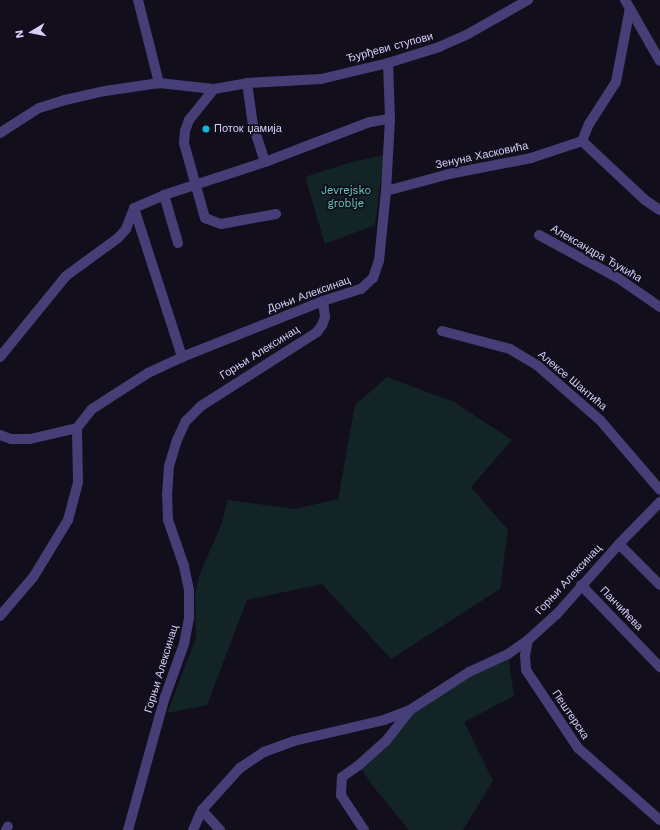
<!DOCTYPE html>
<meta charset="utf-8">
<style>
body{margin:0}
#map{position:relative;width:660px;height:830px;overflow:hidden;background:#120e1c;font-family:"Work Sans",sans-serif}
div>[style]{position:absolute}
.green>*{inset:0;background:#122425}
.minor>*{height:10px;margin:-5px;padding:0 5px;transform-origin:5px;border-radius:5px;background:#463e76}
.dots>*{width:11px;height:11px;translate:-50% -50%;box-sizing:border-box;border:2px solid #120e1c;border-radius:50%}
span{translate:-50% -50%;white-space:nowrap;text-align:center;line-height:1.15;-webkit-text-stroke:3.5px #120e1c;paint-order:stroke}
.street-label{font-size:11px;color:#d8cff9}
.poi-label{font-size:11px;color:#d8cff9}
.left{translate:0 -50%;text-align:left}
.park-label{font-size:11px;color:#64d0bf}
.north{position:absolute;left:12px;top:12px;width:40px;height:40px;-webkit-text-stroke:3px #120e1c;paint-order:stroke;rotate:260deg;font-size:11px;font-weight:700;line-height:16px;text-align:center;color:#d8cff9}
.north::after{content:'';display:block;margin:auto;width:14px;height:18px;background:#d8cff9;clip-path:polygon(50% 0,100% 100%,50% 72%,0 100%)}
</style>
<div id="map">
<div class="green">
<div style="clip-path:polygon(384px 155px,375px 225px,325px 244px,305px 177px,348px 163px)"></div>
<div style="clip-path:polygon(387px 377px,454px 402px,512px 440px,471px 487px,508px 530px,500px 589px,391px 659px,322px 584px,247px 600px,207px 705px,167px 713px,196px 638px,195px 595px,199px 576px,221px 525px,228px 500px,295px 509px,338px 499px,355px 405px)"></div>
<div style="clip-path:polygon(508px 654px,514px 696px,464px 722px,493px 781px,463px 830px,409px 830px,372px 785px,359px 765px,410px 710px)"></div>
</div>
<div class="minor">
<div style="left:138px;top:0;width:86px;rotate:75.8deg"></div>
<div style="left:625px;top:0;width:70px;rotate:60.2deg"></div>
<div style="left:247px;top:83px;width:42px;rotate:81.9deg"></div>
<div style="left:253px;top:125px;width:39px;rotate:72deg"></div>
<div style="left:214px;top:89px;width:40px;rotate:129deg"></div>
<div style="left:189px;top:120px;width:12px;rotate:110deg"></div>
<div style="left:185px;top:131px;width:12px;rotate:95deg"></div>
<div style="left:184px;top:143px;width:78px;rotate:74.4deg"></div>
<div style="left:205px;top:218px;width:17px;rotate:21deg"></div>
<div style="left:221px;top:224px;width:56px;rotate:-10.3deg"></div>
<div style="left:0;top:133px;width:46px;rotate:-32.7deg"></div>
<div style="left:39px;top:108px;width:27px;rotate:-17deg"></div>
<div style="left:65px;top:100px;width:41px;rotate:-12.7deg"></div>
<div style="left:105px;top:91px;width:55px;rotate:-8.4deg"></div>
<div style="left:159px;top:83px;width:55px;rotate:6.2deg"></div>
<div style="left:214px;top:89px;width:34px;rotate:-10deg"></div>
<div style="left:247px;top:83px;width:74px;rotate:-3.1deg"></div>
<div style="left:321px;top:79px;width:69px;rotate:-13.4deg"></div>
<div style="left:388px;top:63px;width:53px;rotate:-17.4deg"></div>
<div style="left:439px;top:47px;width:32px;rotate:-24deg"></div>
<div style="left:468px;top:34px;width:69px;rotate:-29.5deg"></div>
<div style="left:582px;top:141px;width:86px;rotate:43.1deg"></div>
<div style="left:645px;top:200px;width:18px;rotate:34deg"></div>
<div style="left:386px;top:191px;width:65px;rotate:-15.1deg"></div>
<div style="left:449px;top:174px;width:84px;rotate:-11deg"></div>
<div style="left:531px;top:158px;width:54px;rotate:-18.4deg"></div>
<div style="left:582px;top:141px;width:18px;rotate:-68deg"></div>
<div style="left:589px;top:124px;width:50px;rotate:-57.3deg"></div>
<div style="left:616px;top:82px;width:75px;rotate:-79.3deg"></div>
<div style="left:164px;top:195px;width:50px;rotate:73.7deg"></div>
<div style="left:134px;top:208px;width:157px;rotate:72.1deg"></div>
<div style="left:539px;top:235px;width:90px;rotate:28.6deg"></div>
<div style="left:618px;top:278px;width:51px;rotate:34.6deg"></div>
<div style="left:442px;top:331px;width:70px;rotate:14.8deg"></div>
<div style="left:510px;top:349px;width:33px;rotate:31deg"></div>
<div style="left:538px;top:366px;width:82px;rotate:41.1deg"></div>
<div style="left:600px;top:420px;width:92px;rotate:49.4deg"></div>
<div style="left:0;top:357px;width:104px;rotate:-50.8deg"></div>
<div style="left:66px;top:276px;width:64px;rotate:-36.2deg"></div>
<div style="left:118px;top:238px;width:12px;rotate:-48deg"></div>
<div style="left:126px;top:229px;width:22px;rotate:-69deg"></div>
<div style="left:134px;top:208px;width:33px;rotate:-23deg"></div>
<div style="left:164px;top:195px;width:106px;rotate:-18.1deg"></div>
<div style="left:265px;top:162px;width:112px;rotate:-20.9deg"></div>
<div style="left:370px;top:122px;width:20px;rotate:-9deg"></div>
<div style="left:0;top:435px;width:12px;rotate:20deg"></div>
<div style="left:11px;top:439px;width:19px"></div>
<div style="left:30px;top:439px;width:48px;rotate:-13.2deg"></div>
<div style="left:619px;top:544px;width:58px;rotate:45deg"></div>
<div style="left:581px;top:585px;width:114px;rotate:46.1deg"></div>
<div style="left:0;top:616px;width:52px;rotate:-49.6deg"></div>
<div style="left:34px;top:576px;width:66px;rotate:-58.7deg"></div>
<div style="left:68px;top:520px;width:39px;rotate:-75deg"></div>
<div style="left:78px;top:482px;width:54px;rotate:-91.1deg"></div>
<div style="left:77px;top:428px;width:24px;rotate:-52deg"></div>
<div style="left:92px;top:409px;width:67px;rotate:-32.7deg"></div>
<div style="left:148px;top:373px;width:38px;rotate:-25deg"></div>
<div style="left:182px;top:357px;width:152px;rotate:-21.7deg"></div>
<div style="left:323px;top:301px;width:40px;rotate:-18deg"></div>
<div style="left:361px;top:289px;width:16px;rotate:-43deg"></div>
<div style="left:373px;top:278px;width:18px;rotate:-71deg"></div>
<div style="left:379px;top:261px;width:70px;rotate:-84.3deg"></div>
<div style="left:386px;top:191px;width:72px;rotate:-86.8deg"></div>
<div style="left:390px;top:119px;width:56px;rotate:-92deg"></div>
<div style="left:528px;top:640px;width:15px;rotate:101deg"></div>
<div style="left:525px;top:655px;width:15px;rotate:86deg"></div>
<div style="left:526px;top:670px;width:94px;rotate:56.3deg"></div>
<div style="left:578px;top:748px;width:109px;rotate:41.3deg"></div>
<div style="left:202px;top:810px;width:27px;rotate:48deg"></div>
<div style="left:6px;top:830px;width:4px;rotate:-63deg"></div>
<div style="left:128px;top:830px;width:138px;rotate:-74.5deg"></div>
<div style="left:165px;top:697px;width:56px;rotate:-70.3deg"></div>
<div style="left:184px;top:644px;width:26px;rotate:-79deg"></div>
<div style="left:189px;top:618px;width:28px;rotate:-90deg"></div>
<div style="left:189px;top:590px;width:25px;rotate:-102deg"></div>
<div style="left:184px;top:566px;width:49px;rotate:-109.2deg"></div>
<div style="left:168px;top:520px;width:25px;rotate:-92deg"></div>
<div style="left:167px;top:495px;width:29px;rotate:-86deg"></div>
<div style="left:169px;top:466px;width:27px;rotate:-73deg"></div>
<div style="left:177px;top:440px;width:21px;rotate:-65deg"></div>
<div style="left:186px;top:421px;width:21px;rotate:-45deg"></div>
<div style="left:201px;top:406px;width:138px;rotate:-32.5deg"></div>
<div style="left:317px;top:332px;width:9px;rotate:-54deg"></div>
<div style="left:322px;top:325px;width:9px;rotate:-69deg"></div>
<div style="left:325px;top:317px;width:16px;rotate:-97deg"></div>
<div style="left:193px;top:830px;width:22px;rotate:-66deg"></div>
<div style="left:202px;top:810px;width:57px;rotate:-47.9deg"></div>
<div style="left:240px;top:768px;width:29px;rotate:-34deg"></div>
<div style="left:264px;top:752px;width:32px;rotate:-20deg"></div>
<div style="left:294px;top:741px;width:92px;rotate:-13.1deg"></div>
<div style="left:384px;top:720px;width:28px;rotate:-21deg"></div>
<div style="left:410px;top:710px;width:70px;rotate:-32.8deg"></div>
<div style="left:469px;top:672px;width:43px;rotate:-24.8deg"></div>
<div style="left:508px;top:654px;width:24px;rotate:-35deg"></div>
<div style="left:528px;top:640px;width:38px;rotate:-42deg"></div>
<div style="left:556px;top:615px;width:95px;rotate:-48.4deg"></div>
<div style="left:619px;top:544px;width:59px;rotate:-45.7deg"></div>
<div style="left:364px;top:830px;width:42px;rotate:-123.3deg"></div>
<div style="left:341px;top:795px;width:18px;rotate:-87deg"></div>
<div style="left:342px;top:777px;width:21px;rotate:-35deg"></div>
<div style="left:359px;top:765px;width:36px;rotate:-42deg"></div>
<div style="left:386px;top:741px;width:39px;rotate:-52deg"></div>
</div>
<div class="dots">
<div style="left:206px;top:129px;background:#1ab4da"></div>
</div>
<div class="street-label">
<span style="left:390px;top:48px;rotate:-15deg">Ђурђеви ступови</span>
<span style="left:482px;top:156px;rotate:-12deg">Зенуна Хасковића</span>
<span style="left:596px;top:254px;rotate:30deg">Александра Ђукића</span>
<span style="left:309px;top:295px;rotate:-20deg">Доњи Алексинац</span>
<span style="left:260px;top:353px;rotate:-32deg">Горњи Алексинац</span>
<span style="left:572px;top:381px;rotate:40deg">Алексе Шантића</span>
<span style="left:569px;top:580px;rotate:-47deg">Горњи Алексинац</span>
<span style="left:621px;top:609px;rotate:46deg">Панчићева</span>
<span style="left:162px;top:669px;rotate:-73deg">Горњи Алексинац</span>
<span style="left:570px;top:715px;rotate:56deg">Пештерска</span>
</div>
<div class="poi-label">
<span class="left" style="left:214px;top:129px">Поток џамија</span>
</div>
<div class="park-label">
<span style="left:346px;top:198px">Jevrejsko<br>groblje</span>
</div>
<div class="north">N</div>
</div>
